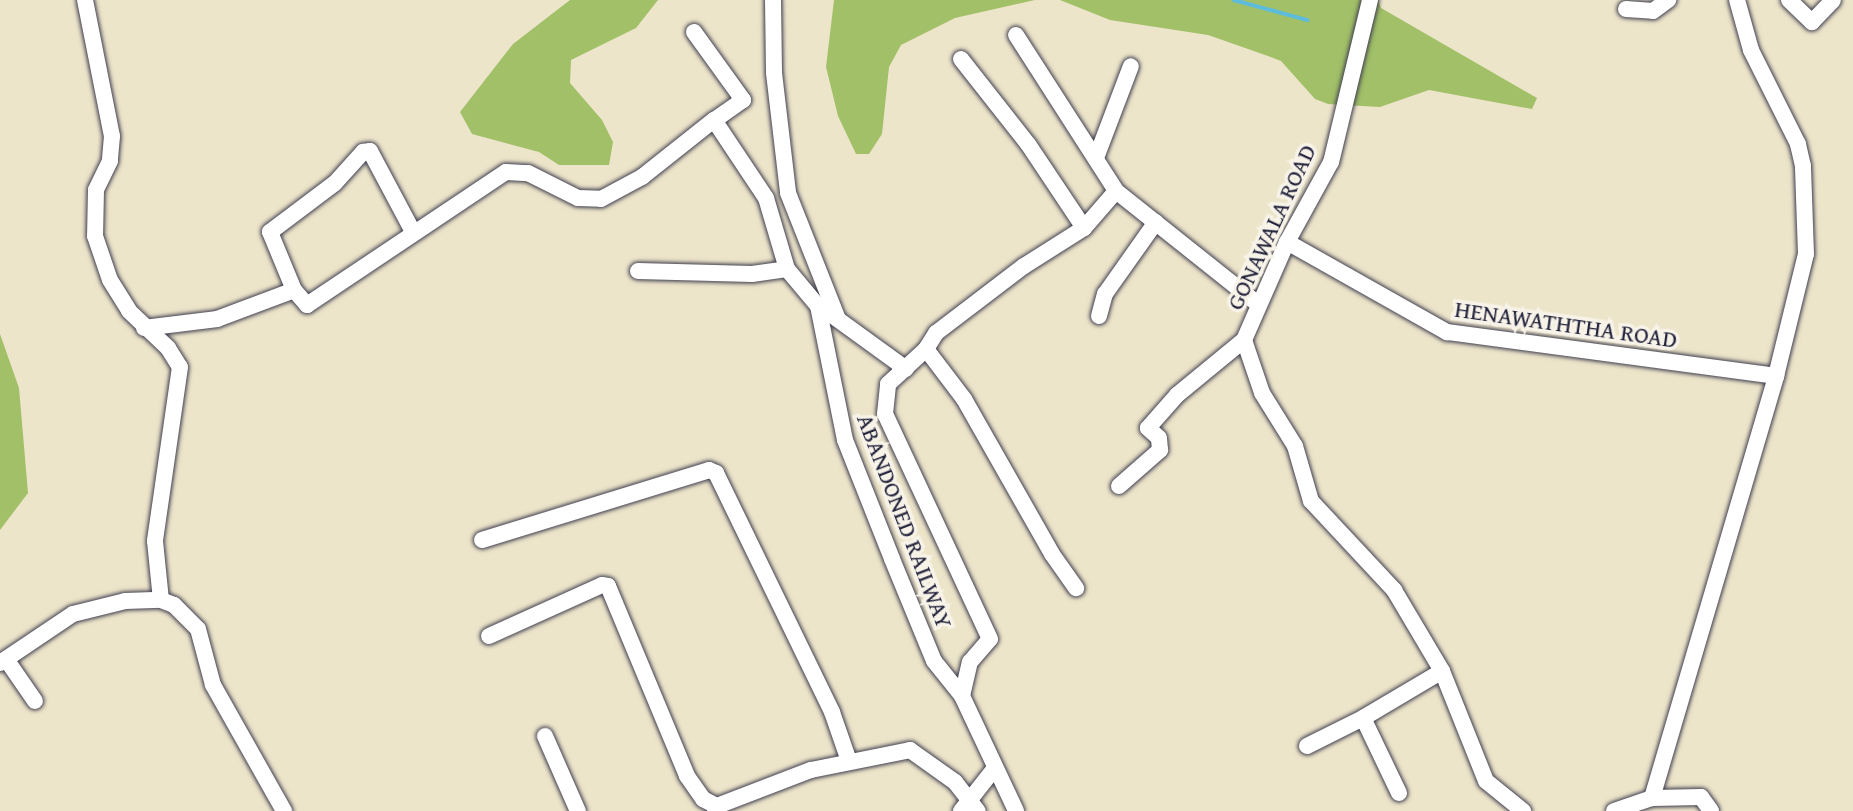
<!DOCTYPE html>
<style>
body{margin:0}
#map{position:relative;width:1853px;height:811px;overflow:hidden;background:#ede5ca;font-family:"Gentium Book Plus",serif}
div>[style]{position:absolute}
.green>*{inset:0;background:#a1c068}
.stream>*{height:3.5px;margin:-1.75px;padding:0 1.75px;transform-origin:1.75px;border-radius:1.75px;background:#5dbcdc}
.roads{filter:drop-shadow(0 0 2px #403f50) drop-shadow(0 0 2px #403f50)}
.minor>*{height:16px;margin:-8px;padding:0 8px;transform-origin:8px;border-radius:8px;background:#fff}
span{translate:-50% -50%;white-space:nowrap;text-align:center;line-height:1.15;-webkit-text-stroke:7px #f7f3e8;paint-order:stroke}
.street-label{font-size:24px;color:#22223b}
</style>
<div id="map">
<div class="green">
<div style="clip-path:polygon(570px 0,658px 0,636px 28px,571px 60px,570px 83px,602px 120px,613px 142px,609px 165px,559px 165px,539px 152px,472px 134px,460px 112px,513px 44px)"></div>
<div style="clip-path:polygon(834px 0,1035px 0,955px 18px,901px 45px,889px 67px,882px 134px,869px 154px,856px 154px,838px 116px,826px 67px)"></div>
<div style="clip-path:polygon(1060px 0,1378px 0,1381px 8px,1537px 98px,1532px 109px,1429px 90px,1380px 107px,1328px 104px,1315px 99px,1281px 61px,1268px 56px,1208px 35px,1110px 20px)"></div>
<div style="clip-path:polygon(0 334px,19px 388px,28px 493px,0 530px)"></div>
</div>
<div class="stream">
<div style="left:1234px;top:0;width:76px;rotate:15.3deg"></div>
</div>
<div class="roads">
<div class="minor">
<div style="left:85px;top:0;width:139px;rotate:78.8deg"></div>
<div style="left:112px;top:136px;width:25px;rotate:95deg"></div>
<div style="left:110px;top:161px;width:32px;rotate:116deg"></div>
<div style="left:96px;top:190px;width:46px;rotate:91.2deg"></div>
<div style="left:95px;top:236px;width:46px;rotate:71.2deg"></div>
<div style="left:110px;top:280px;width:36px;rotate:58deg"></div>
<div style="left:129px;top:311px;width:54px;rotate:43.5deg"></div>
<div style="left:168px;top:348px;width:22px;rotate:58deg"></div>
<div style="left:180px;top:367px;width:176px;rotate:98.2deg"></div>
<div style="left:155px;top:541px;width:59px;rotate:84.2deg"></div>
<div style="left:773px;top:0;width:73px;rotate:89.2deg"></div>
<div style="left:774px;top:73px;width:121px;rotate:83.3deg"></div>
<div style="left:788px;top:193px;width:136px;rotate:68.4deg"></div>
<div style="left:1370px;top:0;width:167px;rotate:103.5deg"></div>
<div style="left:1331px;top:162px;width:91px;rotate:118.8deg"></div>
<div style="left:1287px;top:242px;width:107px;rotate:113.7deg"></div>
<div style="left:1244px;top:340px;width:56px;rotate:71.2deg"></div>
<div style="left:1262px;top:393px;width:62px;rotate:58.1deg"></div>
<div style="left:1295px;top:446px;width:57px;rotate:73.8deg"></div>
<div style="left:1311px;top:501px;width:122px;rotate:47deg"></div>
<div style="left:1394px;top:590px;width:94px;rotate:59.3deg"></div>
<div style="left:1442px;top:671px;width:118px;rotate:68.2deg"></div>
<div style="left:1486px;top:781px;width:48px;rotate:39deg"></div>
<div style="left:1789px;top:0;width:32px;rotate:44deg"></div>
<div style="left:1812px;top:22px;width:30px;rotate:-46deg"></div>
<div style="left:1626px;top:9px;width:27px;rotate:4deg"></div>
<div style="left:1653px;top:11px;width:19px;rotate:-36deg"></div>
<div style="left:694px;top:32px;width:84px;rotate:54.2deg"></div>
<div style="left:743px;top:100px;width:35px;rotate:145deg"></div>
<div style="left:1016px;top:35px;width:185px;rotate:57.3deg"></div>
<div style="left:961px;top:59px;width:108px;rotate:51.8deg"></div>
<div style="left:1028px;top:144px;width:101px;rotate:56.3deg"></div>
<div style="left:1096px;top:158px;width:98px;rotate:-69.2deg"></div>
<div style="left:1287px;top:242px;width:184px;rotate:29.4deg"></div>
<div style="left:1447px;top:332px;width:332px;rotate:7.6deg"></div>
<div style="left:638px;top:271px;width:114px;rotate:1.5deg"></div>
<div style="left:752px;top:274px;width:35px;rotate:-8deg"></div>
<div style="left:294px;top:290px;width:63px;rotate:-112.5deg"></div>
<div style="left:270px;top:232px;width:81px;rotate:-37deg"></div>
<div style="left:335px;top:183px;width:42px;rotate:-47.9deg"></div>
<div style="left:363px;top:152px;width:7px;rotate:-8deg"></div>
<div style="left:370px;top:151px;width:89px;rotate:62deg"></div>
<div style="left:829px;top:313px;width:95px;rotate:36deg"></div>
<div style="left:1099px;top:316px;width:23px;rotate:-75deg"></div>
<div style="left:1105px;top:294px;width:88px;rotate:-54.7deg"></div>
<div style="left:144px;top:328px;width:74px;rotate:-7deg"></div>
<div style="left:217px;top:319px;width:82px;rotate:-20.6deg"></div>
<div style="left:294px;top:290px;width:20px;rotate:49deg"></div>
<div style="left:307px;top:305px;width:239px;rotate:-33.8deg"></div>
<div style="left:506px;top:172px;width:22px;rotate:3deg"></div>
<div style="left:528px;top:173px;width:56px;rotate:26.6deg"></div>
<div style="left:578px;top:198px;width:23px;rotate:2deg"></div>
<div style="left:601px;top:199px;width:47px;rotate:-28.2deg"></div>
<div style="left:642px;top:177px;width:92px;rotate:-38.4deg"></div>
<div style="left:714px;top:120px;width:94px;rotate:56.3deg"></div>
<div style="left:766px;top:198px;width:74px;rotate:73.5deg"></div>
<div style="left:787px;top:269px;width:48px;rotate:50deg"></div>
<div style="left:818px;top:306px;width:137px;rotate:78.6deg"></div>
<div style="left:845px;top:440px;width:128px;rotate:68.4deg"></div>
<div style="left:892px;top:559px;width:110px;rotate:67.6deg"></div>
<div style="left:934px;top:661px;width:45px;rotate:51.3deg"></div>
<div style="left:962px;top:696px;width:127px;rotate:64.8deg"></div>
<div style="left:926px;top:349px;width:63px;rotate:52.8deg"></div>
<div style="left:964px;top:399px;width:178px;rotate:60.4deg"></div>
<div style="left:1052px;top:554px;width:42px;rotate:54.8deg"></div>
<div style="left:1119px;top:486px;width:55px;rotate:-41.3deg"></div>
<div style="left:1160px;top:450px;width:12px;rotate:-95deg"></div>
<div style="left:1159px;top:438px;width:15px;rotate:-138deg"></div>
<div style="left:1148px;top:428px;width:44px;rotate:-48.7deg"></div>
<div style="left:1177px;top:395px;width:87px;rotate:-39.4deg"></div>
<div style="left:482px;top:540px;width:238px;rotate:-17.1deg"></div>
<div style="left:709px;top:470px;width:8px;rotate:23deg"></div>
<div style="left:716px;top:473px;width:266px;rotate:64.1deg"></div>
<div style="left:832px;top:712px;width:52px;rotate:70.9deg"></div>
<div style="left:489px;top:636px;width:124px;rotate:-24.3deg"></div>
<div style="left:602px;top:585px;width:6px;rotate:9deg"></div>
<div style="left:608px;top:586px;width:206px;rotate:67.4deg"></div>
<div style="left:687px;top:776px;width:28px;rotate:55deg"></div>
<div style="left:703px;top:799px;width:16px;rotate:27deg"></div>
<div style="left:6px;top:659px;width:51px;rotate:55.4deg"></div>
<div style="left:0;top:663px;width:88px;rotate:-33.9deg"></div>
<div style="left:73px;top:614px;width:54px;rotate:-14deg"></div>
<div style="left:125px;top:601px;width:36px;rotate:-2deg"></div>
<div style="left:161px;top:600px;width:14px;rotate:21deg"></div>
<div style="left:174px;top:605px;width:34px;rotate:45deg"></div>
<div style="left:198px;top:629px;width:58px;rotate:75deg"></div>
<div style="left:213px;top:685px;width:145px;rotate:60.6deg"></div>
<div style="left:962px;top:696px;width:35px;rotate:-77deg"></div>
<div style="left:970px;top:662px;width:30px;rotate:-49deg"></div>
<div style="left:990px;top:639px;width:248px;rotate:-115deg"></div>
<div style="left:885px;top:414px;width:30px;rotate:-84deg"></div>
<div style="left:888px;top:384px;width:52px;rotate:-42.6deg"></div>
<div style="left:926px;top:349px;width:19px;rotate:-58deg"></div>
<div style="left:936px;top:333px;width:111px;rotate:-37.3deg"></div>
<div style="left:1024px;top:266px;width:71px;rotate:-32.3deg"></div>
<div style="left:1084px;top:228px;width:49px;rotate:-49.1deg"></div>
<div style="left:1116px;top:191px;width:181px;rotate:38.5deg"></div>
<div style="left:545px;top:736px;width:82px;rotate:66.3deg"></div>
<div style="left:1307px;top:746px;width:63px;rotate:-26.6deg"></div>
<div style="left:1399px;top:793px;width:83px;rotate:-115.6deg"></div>
<div style="left:1363px;top:718px;width:92px;rotate:-30.7deg"></div>
<div style="left:1652px;top:798px;width:440px;rotate:-73.6deg"></div>
<div style="left:1776px;top:376px;width:126px;rotate:-76.2deg"></div>
<div style="left:1806px;top:254px;width:88px;rotate:-92deg"></div>
<div style="left:1803px;top:166px;width:23px;rotate:-103deg"></div>
<div style="left:1798px;top:144px;width:105px;rotate:-116.6deg"></div>
<div style="left:1751px;top:50px;width:52px;rotate:-105.6deg"></div>
<div style="left:715px;top:811px;width:5px;rotate:-68deg"></div>
<div style="left:717px;top:806px;width:101px;rotate:-21deg"></div>
<div style="left:811px;top:770px;width:101px;rotate:-11.4deg"></div>
<div style="left:910px;top:750px;width:55px;rotate:35.4deg"></div>
<div style="left:955px;top:782px;width:37px;rotate:52deg"></div>
<div style="left:961px;top:811px;width:53px;rotate:-51.8deg"></div>
<div style="left:1614px;top:811px;width:40px;rotate:-18.9deg"></div>
<div style="left:1652px;top:798px;width:49px;rotate:-1.2deg"></div>
<div style="left:1701px;top:797px;width:17px;rotate:54deg"></div>
</div>
</div>
<div class="street-label">
<span style="left:1271px;top:227px;rotate:-65deg">GONAWALA ROAD</span>
<span style="left:1566px;top:324px;rotate:8deg">HENAWATHTHA ROAD</span>
<span style="left:905px;top:521px;rotate:69deg">ABANDONED RAILWAY</span>
</div>
</div>
